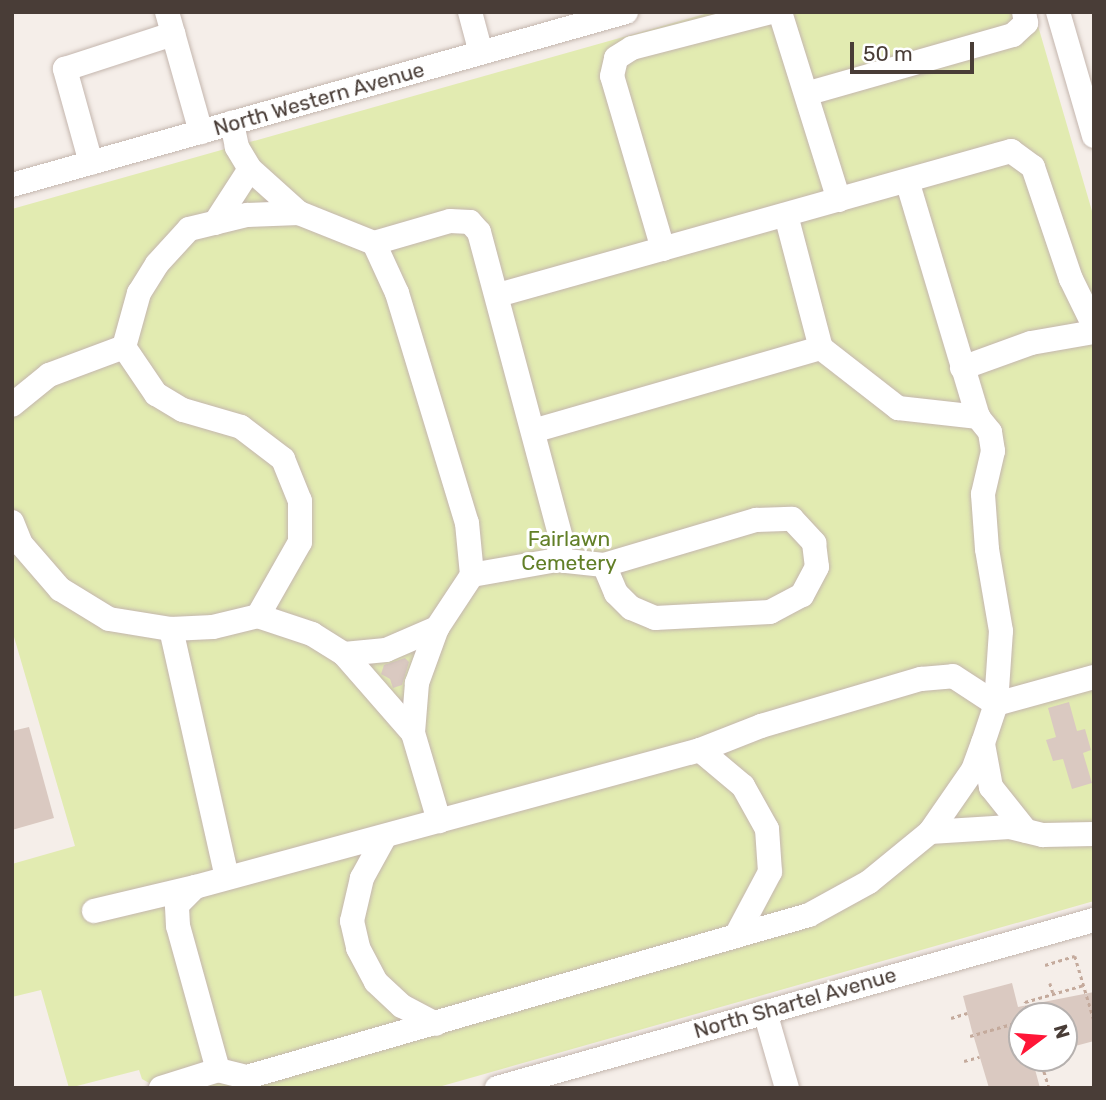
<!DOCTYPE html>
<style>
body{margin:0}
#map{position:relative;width:1106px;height:1100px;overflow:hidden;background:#f5eee9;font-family:Rubik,sans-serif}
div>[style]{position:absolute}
.green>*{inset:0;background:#e2ebb1}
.building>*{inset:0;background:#dac9c1}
.path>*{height:2.5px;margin-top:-1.25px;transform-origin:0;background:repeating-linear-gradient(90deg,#c4aa9c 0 3.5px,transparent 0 7px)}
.roads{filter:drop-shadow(0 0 2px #c4b6ae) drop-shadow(0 0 2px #c4b6ae)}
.minor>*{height:24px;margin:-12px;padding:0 12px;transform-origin:12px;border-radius:12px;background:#fff}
span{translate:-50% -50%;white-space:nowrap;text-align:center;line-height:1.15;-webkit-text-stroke:6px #fff;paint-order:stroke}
.street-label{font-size:21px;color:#493d37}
.park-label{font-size:21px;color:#627f27}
.frame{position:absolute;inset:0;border:14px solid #493d37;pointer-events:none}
.north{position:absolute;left:1008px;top:1002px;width:70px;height:70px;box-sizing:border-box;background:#fff;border:2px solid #b6b1af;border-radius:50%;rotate:74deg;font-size:19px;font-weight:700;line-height:28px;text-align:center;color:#493d37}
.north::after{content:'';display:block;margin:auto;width:24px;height:32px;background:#ff1637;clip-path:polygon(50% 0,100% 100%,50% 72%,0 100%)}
.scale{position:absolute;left:850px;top:42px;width:124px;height:32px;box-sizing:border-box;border:4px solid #493d37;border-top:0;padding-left:9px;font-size:21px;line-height:24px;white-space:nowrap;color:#493d37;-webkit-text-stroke:5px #fff;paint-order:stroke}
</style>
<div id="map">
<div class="green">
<div style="clip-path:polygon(712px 12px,1034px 12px,1094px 218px,1094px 901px,435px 1088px,158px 1088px,142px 1079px,139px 1070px,69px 1088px,41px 990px,12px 997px,12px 864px,75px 846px,12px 630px,12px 209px)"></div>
</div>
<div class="building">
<div style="clip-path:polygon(405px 658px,409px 662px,402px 685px,393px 688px,390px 679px,381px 674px,384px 665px)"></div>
<div style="clip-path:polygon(1069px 702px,1077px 731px,1085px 729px,1091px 750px,1083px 753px,1092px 783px,1072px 789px,1063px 759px,1053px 761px,1046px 740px,1056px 737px,1048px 708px)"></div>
<div style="clip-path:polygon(29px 727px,54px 818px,12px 830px,12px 731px)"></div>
<div style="clip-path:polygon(1012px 983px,1018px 1007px,1094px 992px,1094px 1041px,1064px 1049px,1064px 1016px,1022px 1016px,1022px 1058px,1032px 1058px,1040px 1088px,989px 1088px,972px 1031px,963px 996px)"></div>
</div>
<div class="path">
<div style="left:1045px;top:965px;width:31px;rotate:-17deg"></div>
<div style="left:1075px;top:956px;width:67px;rotate:73.5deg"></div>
<div style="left:1050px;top:983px;width:10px;rotate:73deg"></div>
<div style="left:1029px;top:1016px;width:15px;rotate:-106deg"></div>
<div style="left:1025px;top:1002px;width:61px;rotate:-16.1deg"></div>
<div style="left:951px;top:1018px;width:17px;rotate:-17deg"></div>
<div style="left:970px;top:1036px;width:54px;rotate:-16.1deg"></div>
<div style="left:1040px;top:1058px;width:31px;rotate:73deg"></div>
<div style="left:964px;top:1061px;width:16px;rotate:-15deg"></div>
</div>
<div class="roads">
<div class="minor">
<div style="left:167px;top:12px;width:125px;rotate:74.2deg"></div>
<div style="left:470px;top:12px;width:42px;rotate:75deg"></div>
<div style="left:780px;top:12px;width:197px;rotate:72.6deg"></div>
<div style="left:1058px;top:12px;width:129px;rotate:73.8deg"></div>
<div style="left:809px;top:93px;width:212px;rotate:-15.9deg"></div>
<div style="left:1013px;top:35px;width:18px;rotate:-43deg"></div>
<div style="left:1026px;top:23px;width:11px;rotate:-100deg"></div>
<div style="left:91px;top:163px;width:98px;rotate:-105.5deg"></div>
<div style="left:65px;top:69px;width:114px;rotate:-18deg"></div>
<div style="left:250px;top:169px;width:66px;rotate:41.9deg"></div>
<div style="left:12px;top:185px;width:638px;rotate:-15.74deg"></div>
<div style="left:786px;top:215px;width:138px;rotate:75.3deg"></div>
<div style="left:821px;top:348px;width:98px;rotate:37.9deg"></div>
<div style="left:898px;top:408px;width:81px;rotate:6.4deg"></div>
<div style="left:215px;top:223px;width:64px;rotate:-57.1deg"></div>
<div style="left:250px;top:169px;width:26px;rotate:-121deg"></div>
<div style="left:237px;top:147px;width:25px;rotate:-102deg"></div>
<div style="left:374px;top:243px;width:79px;rotate:-16.1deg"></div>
<div style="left:450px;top:221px;width:20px;rotate:3deg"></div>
<div style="left:470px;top:222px;width:13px;rotate:48deg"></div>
<div style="left:479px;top:232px;width:320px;rotate:75deg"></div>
<div style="left:562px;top:541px;width:20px;rotate:105deg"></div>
<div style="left:557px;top:560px;width:86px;rotate:170deg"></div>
<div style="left:472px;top:575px;width:64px;rotate:123.4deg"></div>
<div style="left:437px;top:628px;width:59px;rotate:110deg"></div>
<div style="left:417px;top:683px;width:50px;rotate:94.6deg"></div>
<div style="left:413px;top:733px;width:92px;rotate:73.5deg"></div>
<div style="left:663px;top:249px;width:180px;rotate:-106.4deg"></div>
<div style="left:612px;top:76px;width:18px;rotate:-77deg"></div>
<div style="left:616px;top:58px;width:19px;rotate:-32deg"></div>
<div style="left:632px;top:48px;width:144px;rotate:-14.5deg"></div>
<div style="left:498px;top:295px;width:533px;rotate:-15.68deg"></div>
<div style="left:1011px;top:151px;width:27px;rotate:36deg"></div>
<div style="left:1033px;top:167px;width:118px;rotate:71.3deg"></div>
<div style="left:1071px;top:279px;width:52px;rotate:63.9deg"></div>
<div style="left:124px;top:347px;width:56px;rotate:-74.5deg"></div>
<div style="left:139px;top:293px;width:34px;rotate:-58deg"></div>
<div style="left:157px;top:264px;width:47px;rotate:-47.6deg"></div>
<div style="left:189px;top:229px;width:60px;rotate:-13.6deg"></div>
<div style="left:247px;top:215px;width:52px;rotate:-2.2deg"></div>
<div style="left:299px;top:213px;width:81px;rotate:21.8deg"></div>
<div style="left:374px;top:243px;width:55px;rotate:65.3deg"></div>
<div style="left:397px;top:293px;width:240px;rotate:73.1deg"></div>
<div style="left:467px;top:523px;width:52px;rotate:84.5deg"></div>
<div style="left:124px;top:347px;width:57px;rotate:55.8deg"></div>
<div style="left:156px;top:394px;width:31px;rotate:31deg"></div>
<div style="left:183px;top:410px;width:60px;rotate:16.3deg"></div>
<div style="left:241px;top:427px;width:53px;rotate:37.3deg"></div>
<div style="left:283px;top:459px;width:45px;rotate:68deg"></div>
<div style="left:300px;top:501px;width:41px;rotate:90deg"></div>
<div style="left:300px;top:542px;width:85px;rotate:119.6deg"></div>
<div style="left:962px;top:368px;width:73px;rotate:-19.9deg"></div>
<div style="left:1031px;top:343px;width:64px;rotate:-9.9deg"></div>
<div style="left:12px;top:405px;width:48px;rotate:-39deg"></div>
<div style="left:49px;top:375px;width:80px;rotate:-20.5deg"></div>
<div style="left:533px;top:431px;width:300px;rotate:-16.1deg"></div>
<div style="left:12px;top:522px;width:24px;rotate:68deg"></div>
<div style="left:21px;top:544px;width:60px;rotate:49.1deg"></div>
<div style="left:60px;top:589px;width:57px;rotate:31.5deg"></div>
<div style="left:109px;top:619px;width:63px;rotate:9.2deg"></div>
<div style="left:171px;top:629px;width:42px;rotate:-2.7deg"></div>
<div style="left:213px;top:627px;width:46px;rotate:-13.7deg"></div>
<div style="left:258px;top:616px;width:57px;rotate:18.4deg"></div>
<div style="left:312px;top:634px;width:38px;rotate:32deg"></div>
<div style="left:344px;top:654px;width:105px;rotate:48.9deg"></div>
<div style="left:557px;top:560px;width:47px;rotate:6.1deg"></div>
<div style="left:604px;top:565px;width:159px;rotate:-16.5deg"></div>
<div style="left:756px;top:520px;width:36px;rotate:-2deg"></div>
<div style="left:792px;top:519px;width:33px;rotate:47deg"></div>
<div style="left:814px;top:543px;width:24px;rotate:83deg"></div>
<div style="left:817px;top:567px;width:32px;rotate:118deg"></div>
<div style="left:802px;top:595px;width:36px;rotate:152deg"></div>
<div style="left:770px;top:612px;width:115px;rotate:177deg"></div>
<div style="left:655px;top:618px;width:26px;rotate:-157deg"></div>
<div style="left:631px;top:608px;width:21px;rotate:-135deg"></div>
<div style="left:616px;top:593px;width:30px;rotate:-113deg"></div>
<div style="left:171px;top:629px;width:254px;rotate:77.3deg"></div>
<div style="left:344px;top:654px;width:42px;rotate:-5.4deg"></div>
<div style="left:386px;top:650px;width:56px;rotate:-23.3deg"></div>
<div style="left:983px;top:744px;width:44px;rotate:79.5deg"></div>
<div style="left:991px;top:787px;width:56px;rotate:51.5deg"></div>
<div style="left:700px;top:750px;width:66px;rotate:-21.5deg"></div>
<div style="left:761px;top:726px;width:167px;rotate:-16.4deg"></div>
<div style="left:921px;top:679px;width:32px;rotate:-5deg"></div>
<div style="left:953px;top:676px;width:51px;rotate:33.1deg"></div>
<div style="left:996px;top:704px;width:102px;rotate:-15.4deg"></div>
<div style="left:930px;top:832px;width:80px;rotate:-3.6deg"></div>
<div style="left:1010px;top:827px;width:34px;rotate:14deg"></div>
<div style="left:1043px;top:835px;width:51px;rotate:-1.1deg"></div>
<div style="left:384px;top:838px;width:46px;rotate:118.8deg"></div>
<div style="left:362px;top:878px;width:44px;rotate:103.1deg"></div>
<div style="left:352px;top:921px;width:28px;rotate:77deg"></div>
<div style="left:358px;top:948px;width:38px;rotate:62deg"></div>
<div style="left:376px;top:982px;width:35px;rotate:43deg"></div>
<div style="left:402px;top:1006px;width:38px;rotate:28deg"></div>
<div style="left:94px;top:911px;width:104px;rotate:-13.4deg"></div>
<div style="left:765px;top:1012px;width:79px;rotate:73.9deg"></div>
<div style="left:218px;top:1070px;width:149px;rotate:-105.5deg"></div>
<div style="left:178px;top:926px;width:21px;rotate:-93deg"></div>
<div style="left:177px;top:905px;width:25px;rotate:-45deg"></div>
<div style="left:195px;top:887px;width:523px;rotate:-15.18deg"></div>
<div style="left:700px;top:750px;width:56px;rotate:39.9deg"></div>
<div style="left:743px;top:786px;width:49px;rotate:60.8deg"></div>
<div style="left:767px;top:829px;width:43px;rotate:86deg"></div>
<div style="left:770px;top:872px;width:72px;rotate:118deg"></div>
<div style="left:161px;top:1088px;width:60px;rotate:-17.5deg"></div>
<div style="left:218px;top:1070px;width:30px;rotate:14deg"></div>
<div style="left:247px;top:1077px;width:585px;rotate:-16.08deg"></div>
<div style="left:809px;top:915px;width:68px;rotate:-28.8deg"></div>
<div style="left:869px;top:882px;width:79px;rotate:-39.3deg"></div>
<div style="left:930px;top:832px;width:75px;rotate:-55.3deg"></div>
<div style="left:973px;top:770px;width:29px;rotate:-70deg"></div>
<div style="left:983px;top:743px;width:41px;rotate:-71.6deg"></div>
<div style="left:996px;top:704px;width:73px;rotate:-86.1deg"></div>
<div style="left:1001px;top:631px;width:83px;rotate:-99.7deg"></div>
<div style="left:987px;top:549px;width:55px;rotate:-94.2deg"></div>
<div style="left:983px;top:494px;width:44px;rotate:-76.9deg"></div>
<div style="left:993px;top:451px;width:19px;rotate:-99deg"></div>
<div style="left:990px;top:432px;width:19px;rotate:-129deg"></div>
<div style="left:978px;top:417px;width:246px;rotate:-106.7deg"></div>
<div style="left:497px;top:1088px;width:620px;rotate:-15.72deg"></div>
</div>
</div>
<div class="street-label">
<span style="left:319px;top:99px;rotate:-16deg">North Western Avenue</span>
<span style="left:795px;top:1003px;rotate:-16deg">North Shartel Avenue</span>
</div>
<div class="park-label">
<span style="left:569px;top:551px">Fairlawn<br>Cemetery</span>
</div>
<div class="frame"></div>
<div class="north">N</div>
<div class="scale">50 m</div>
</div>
